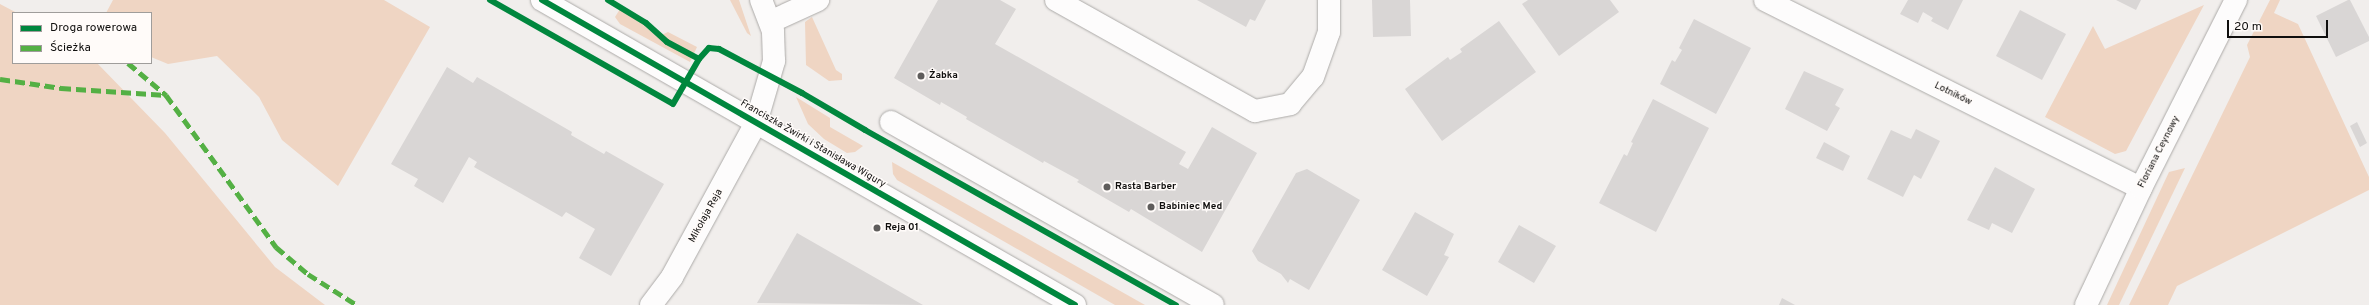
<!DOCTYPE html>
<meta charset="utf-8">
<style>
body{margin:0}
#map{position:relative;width:2369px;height:305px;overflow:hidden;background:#f1eeec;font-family:Overpass,sans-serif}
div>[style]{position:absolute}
.green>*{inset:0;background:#efd5c3}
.building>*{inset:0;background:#d9d6d5}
.roads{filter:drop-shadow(0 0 1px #acaaa8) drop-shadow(0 0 1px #acaaa8)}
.minor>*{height:22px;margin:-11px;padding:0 11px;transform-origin:11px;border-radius:11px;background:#fdfcfc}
.quiet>*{height:5px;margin-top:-2.5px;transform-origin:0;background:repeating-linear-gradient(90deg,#54b044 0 10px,transparent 0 15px)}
.cycleway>*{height:6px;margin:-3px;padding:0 3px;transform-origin:3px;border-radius:3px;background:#00873e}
.dots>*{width:11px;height:11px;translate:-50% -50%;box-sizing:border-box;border:2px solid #fffbf9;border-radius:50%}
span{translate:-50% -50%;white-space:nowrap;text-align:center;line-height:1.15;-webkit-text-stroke:3px #fffbf9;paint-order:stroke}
.poi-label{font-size:10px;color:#100f0e;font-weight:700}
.left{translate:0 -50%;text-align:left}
.street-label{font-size:10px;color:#100f0e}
.legend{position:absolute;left:12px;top:12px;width:140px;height:52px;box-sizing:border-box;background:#fffbf9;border:1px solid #9f9d9b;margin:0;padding:5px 7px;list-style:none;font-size:12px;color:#100f0e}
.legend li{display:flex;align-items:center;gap:8px;height:20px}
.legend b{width:20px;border:1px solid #9f9d9b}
.scale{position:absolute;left:2227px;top:20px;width:101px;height:18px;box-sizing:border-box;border:2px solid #100f0e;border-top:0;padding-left:5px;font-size:12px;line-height:14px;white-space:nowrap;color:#100f0e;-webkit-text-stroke:3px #fffbf9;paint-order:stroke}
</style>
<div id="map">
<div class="green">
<div style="clip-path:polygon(113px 0,384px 0,430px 27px,338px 186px,282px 140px,259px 97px,217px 56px,168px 64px,151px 57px,151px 13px,106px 13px)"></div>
<div style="clip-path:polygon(730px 0,739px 0,751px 36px,747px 33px)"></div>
<div style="clip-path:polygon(2270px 0,2280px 0,2274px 13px,2298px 24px,2369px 177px,2369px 190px,2177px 286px,2168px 305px,2129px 305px,2250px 57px,2247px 45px)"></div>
<div style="clip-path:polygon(0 4px,17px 13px,13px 13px,13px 63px,97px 63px,165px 133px,275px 267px,325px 305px,0 305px)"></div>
<div style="clip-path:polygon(2204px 5px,2126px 151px,2115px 154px,2045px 117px,2093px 26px,2105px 49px)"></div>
<div style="clip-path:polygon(620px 9px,641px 22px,657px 37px,668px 32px,697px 47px,690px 62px,620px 24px,615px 17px)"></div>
<div style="clip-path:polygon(812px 17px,836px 70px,842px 74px,842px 80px,829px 81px,806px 65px,805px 22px)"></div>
<div style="clip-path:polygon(796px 97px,830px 118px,830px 127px,863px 146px,855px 152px,847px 153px,824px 139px,808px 124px)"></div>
<div style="clip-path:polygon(892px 162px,1145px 305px,1115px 305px,897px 180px,893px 174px)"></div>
<div style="clip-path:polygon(2185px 168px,2119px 305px,2107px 305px,2169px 172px)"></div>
</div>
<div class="building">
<div style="clip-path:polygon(938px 0,1000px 0,1016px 9px,995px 44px,1186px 152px,1179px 164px,1188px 169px,1212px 127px,1257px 153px,1202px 252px,1131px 209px,1129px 212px,1077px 182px,1079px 180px,1044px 161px,1043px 163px,966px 119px,967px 117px,941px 102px,940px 105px,894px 78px)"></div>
<div style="clip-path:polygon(1197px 0,1266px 0,1255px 21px,1250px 19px,1246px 27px)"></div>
<div style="clip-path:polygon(1372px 0,1410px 0,1411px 36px,1373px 37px)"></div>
<div style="clip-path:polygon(1528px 0,1610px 0,1619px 12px,1559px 56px,1522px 4px)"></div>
<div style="clip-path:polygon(1908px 0,1963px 0,1948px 30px,1931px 21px,1933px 18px,1923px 12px,1918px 23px,1900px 14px)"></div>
<div style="clip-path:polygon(2116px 0,2141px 0,2136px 10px)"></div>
<div style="clip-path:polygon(2348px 0,2350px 0,2369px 37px,2369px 41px,2336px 57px,2316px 16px)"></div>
<div style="clip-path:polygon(2020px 10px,2066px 34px,2042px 80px,1996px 56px)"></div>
<div style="clip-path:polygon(1694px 19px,1751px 48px,1716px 114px,1660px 84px,1672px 60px,1675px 62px,1682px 50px,1679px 48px)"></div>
<div style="clip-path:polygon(1499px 21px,1536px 72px,1442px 141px,1405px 89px,1448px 57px,1450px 60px,1462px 52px,1460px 49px)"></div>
<div style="clip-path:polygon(447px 67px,473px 83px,477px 77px,572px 132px,571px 135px,604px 154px,606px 151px,664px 184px,611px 276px,579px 258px,595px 229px,566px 212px,562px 217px,474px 167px,477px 162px,469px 157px,443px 203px,414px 186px,418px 179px,391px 164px)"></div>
<div style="clip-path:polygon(1804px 71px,1844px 89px,1835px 105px,1840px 108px,1827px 131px,1785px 109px)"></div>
<div style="clip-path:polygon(1653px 99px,1709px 128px,1656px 232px,1599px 203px,1624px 154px,1627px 156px,1633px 143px,1631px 142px)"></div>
<div style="clip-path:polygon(2357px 122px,2367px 143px,2360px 147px,2350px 126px)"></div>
<div style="clip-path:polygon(1916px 129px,1940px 141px,1921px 179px,1914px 175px,1903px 197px,1867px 179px,1891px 130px,1911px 139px)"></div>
<div style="clip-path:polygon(1824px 142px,1850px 156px,1843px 171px,1816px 158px)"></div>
<div style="clip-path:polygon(1995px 167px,2035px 189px,2012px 233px,1992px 223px,1989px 230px,1967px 220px)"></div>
<div style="clip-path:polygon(1307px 169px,1360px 200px,1309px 290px,1290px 279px,1288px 283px,1281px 274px,1258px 261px,1252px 251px,1296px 173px)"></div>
<div style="clip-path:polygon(1415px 212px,1454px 234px,1444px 255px,1449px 257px,1427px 296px,1382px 270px)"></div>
<div style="clip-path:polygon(1519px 225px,1556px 246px,1534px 283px,1498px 262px)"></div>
<div style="clip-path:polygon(797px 233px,923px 305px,757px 303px)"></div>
<div style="clip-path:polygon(1782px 298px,1795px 305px,1779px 305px)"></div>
</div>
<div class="roads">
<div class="minor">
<div style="left:542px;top:0;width:614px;rotate:29.78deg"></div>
<div style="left:1056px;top:0;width:228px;rotate:29.2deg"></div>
<div style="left:1255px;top:111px;width:36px;rotate:-11deg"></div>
<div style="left:1290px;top:104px;width:35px;rotate:-50deg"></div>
<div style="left:1313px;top:77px;width:48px;rotate:-70.4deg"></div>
<div style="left:1329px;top:32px;width:32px;rotate:-90deg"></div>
<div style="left:1765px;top:0;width:420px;rotate:26.6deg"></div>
<div style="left:770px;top:22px;width:53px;rotate:-24.6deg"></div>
<div style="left:891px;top:122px;width:370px;rotate:29.6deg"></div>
<div style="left:651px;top:305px;width:35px;rotate:-53deg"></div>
<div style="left:672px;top:277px;width:175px;rotate:-61.4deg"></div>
<div style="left:756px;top:123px;width:65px;rotate:-73.8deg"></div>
<div style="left:774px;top:61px;width:30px;rotate:-92deg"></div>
<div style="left:773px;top:31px;width:33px;rotate:-111deg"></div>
<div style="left:2086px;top:305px;width:129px;rotate:-64.8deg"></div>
<div style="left:2141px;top:188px;width:211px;rotate:-63.2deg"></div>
</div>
</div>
<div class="quiet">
<div style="left:128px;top:63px;width:50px;rotate:40.1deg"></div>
<div style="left:166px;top:95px;width:188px;rotate:54.1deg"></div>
<div style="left:276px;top:247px;width:42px;rotate:40.2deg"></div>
<div style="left:308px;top:274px;width:58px;rotate:32.3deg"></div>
<div style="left:0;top:79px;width:62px;rotate:8.4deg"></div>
<div style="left:61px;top:88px;width:105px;rotate:3.8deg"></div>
</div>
<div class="cycleway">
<div style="left:490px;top:0;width:210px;rotate:29.6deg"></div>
<div style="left:673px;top:104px;width:52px;rotate:-60deg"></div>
<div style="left:542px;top:0;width:614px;rotate:29.78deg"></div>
<div style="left:608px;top:0;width:44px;rotate:31.2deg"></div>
<div style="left:646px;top:23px;width:28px;rotate:42deg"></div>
<div style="left:667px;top:42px;width:36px;rotate:28deg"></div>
<div style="left:699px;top:59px;width:15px;rotate:-48deg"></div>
<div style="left:709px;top:48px;width:10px;rotate:6deg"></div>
<div style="left:719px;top:49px;width:94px;rotate:27.9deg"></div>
<div style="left:802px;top:93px;width:73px;rotate:30.4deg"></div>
<div style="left:865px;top:130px;width:357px;rotate:29.4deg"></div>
</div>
<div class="dots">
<div style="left:921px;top:76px;background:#5f5d5c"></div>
<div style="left:1107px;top:187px;background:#5f5d5c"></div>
<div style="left:1151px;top:207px;background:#5f5d5c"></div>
<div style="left:877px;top:228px;background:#5f5d5c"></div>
</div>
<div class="poi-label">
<span class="left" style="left:929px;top:76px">Żabka</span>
<span class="left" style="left:1115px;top:187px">Rasta Barber</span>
<span class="left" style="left:1159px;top:207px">Babiniec Med</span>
<span class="left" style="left:885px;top:228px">Reja 01</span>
</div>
<div class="street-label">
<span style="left:1953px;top:94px;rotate:26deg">Lotników</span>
<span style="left:813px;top:144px;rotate:30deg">Franciszka Żwirki i Stanisława Wigury</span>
<span style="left:2159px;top:152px;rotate:-63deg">Floriana Ceynowy</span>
<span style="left:706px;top:216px;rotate:-61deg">Mikołaja Reja</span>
</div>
<ul class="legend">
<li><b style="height:5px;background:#00873e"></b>Droga rowerowa</li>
<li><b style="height:5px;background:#54b044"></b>Ścieżka</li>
</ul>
<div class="scale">20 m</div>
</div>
